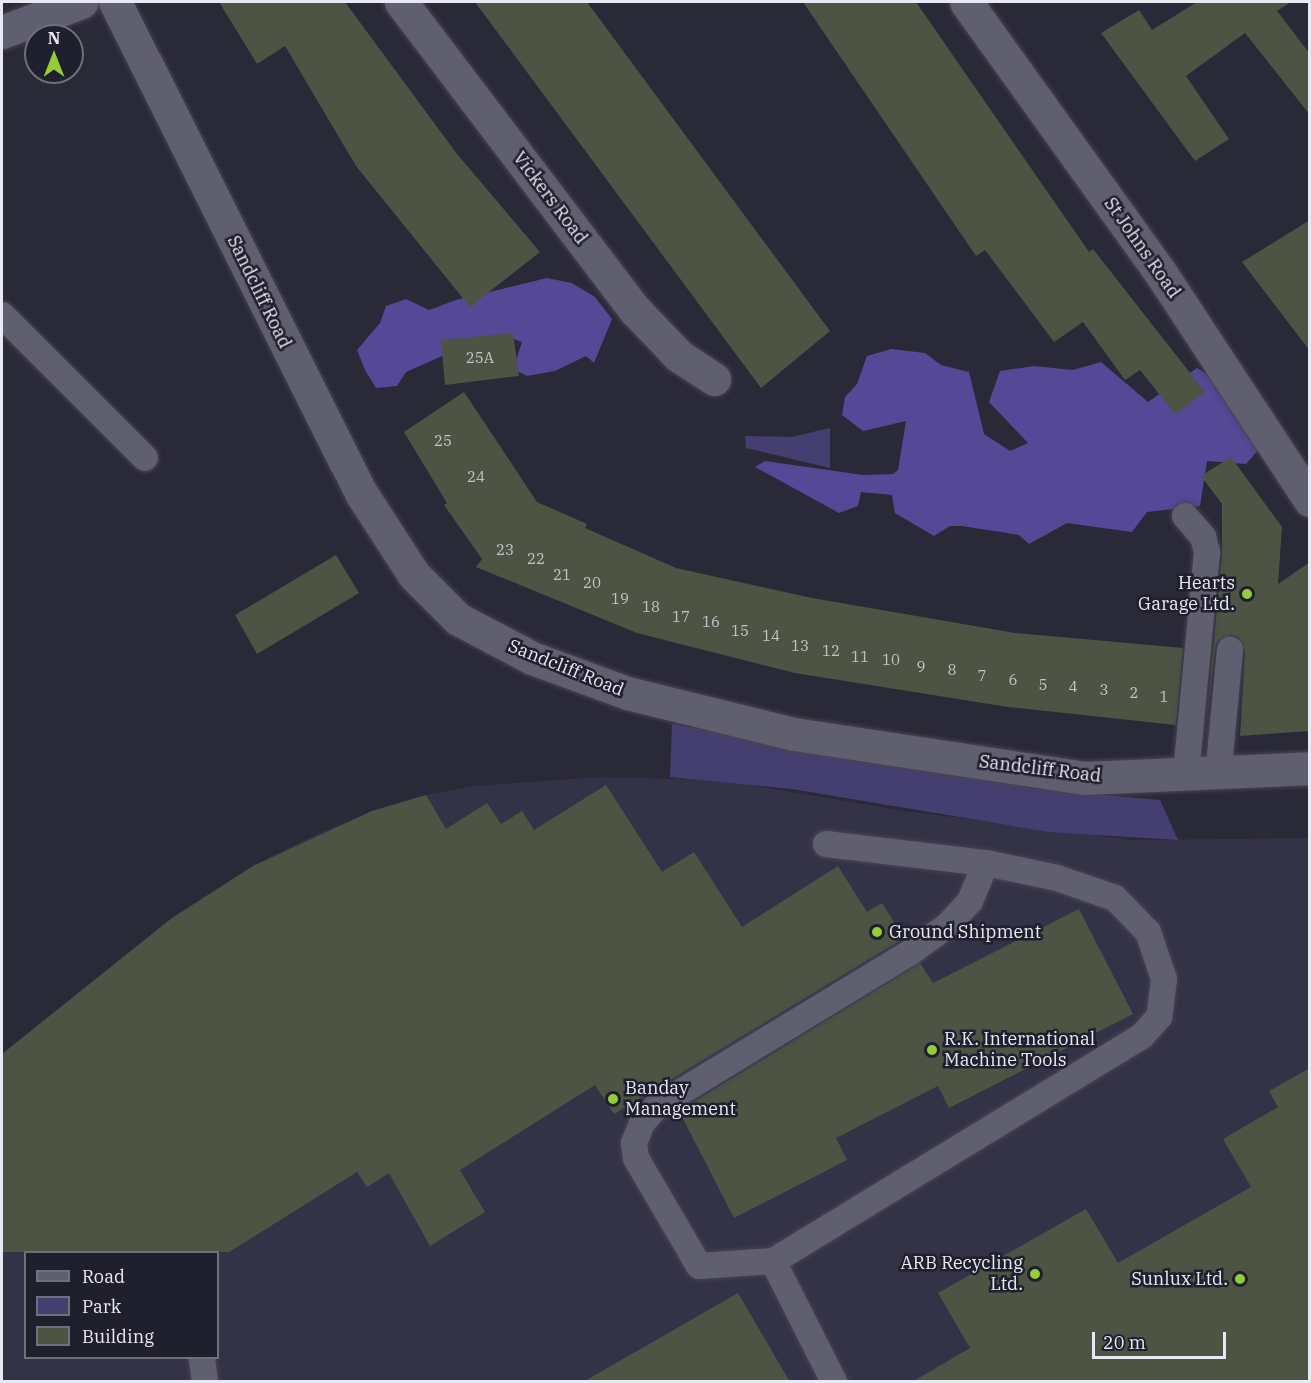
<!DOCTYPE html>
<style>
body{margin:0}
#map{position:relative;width:1311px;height:1383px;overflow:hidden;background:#2a2938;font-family:"IBM Plex Serif",serif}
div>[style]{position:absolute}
.built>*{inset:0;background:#333247}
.green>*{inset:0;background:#453f71}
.forest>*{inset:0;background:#544897}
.building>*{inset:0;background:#4d5444}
.roads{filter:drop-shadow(0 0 2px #464552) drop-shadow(0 0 2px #464552)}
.lane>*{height:26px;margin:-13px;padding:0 13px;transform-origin:13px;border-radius:13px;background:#605f70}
.street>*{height:33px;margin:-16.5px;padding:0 16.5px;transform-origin:16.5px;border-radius:16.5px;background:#605f70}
.dots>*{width:16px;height:16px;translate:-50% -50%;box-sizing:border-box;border:3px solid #201f2e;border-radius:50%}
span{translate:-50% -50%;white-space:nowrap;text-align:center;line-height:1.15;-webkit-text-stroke:5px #201f2e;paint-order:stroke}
.number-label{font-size:15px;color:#c2c4c7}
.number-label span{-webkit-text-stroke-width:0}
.street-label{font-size:18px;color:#e9e9f3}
.poi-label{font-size:18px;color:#e9e9f3}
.right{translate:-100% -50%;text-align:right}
.left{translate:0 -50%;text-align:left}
.frame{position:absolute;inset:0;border:3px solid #e9e9f3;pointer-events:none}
.legend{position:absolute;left:24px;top:1251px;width:195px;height:108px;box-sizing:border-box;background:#201f2e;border:2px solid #70707d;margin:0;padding:8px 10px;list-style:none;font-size:18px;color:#e9e9f3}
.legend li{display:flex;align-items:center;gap:12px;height:30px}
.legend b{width:30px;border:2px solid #70707d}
.north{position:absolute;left:24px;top:24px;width:60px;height:60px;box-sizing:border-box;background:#201f2e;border:2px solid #70707d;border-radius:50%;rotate:0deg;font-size:16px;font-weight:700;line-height:24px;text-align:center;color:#e9e9f3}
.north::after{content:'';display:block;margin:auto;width:21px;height:27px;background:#94cc3c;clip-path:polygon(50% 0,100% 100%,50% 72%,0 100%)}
.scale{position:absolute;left:1092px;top:1332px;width:134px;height:27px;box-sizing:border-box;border:3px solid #e9e9f3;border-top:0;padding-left:8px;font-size:18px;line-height:21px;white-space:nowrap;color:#e9e9f3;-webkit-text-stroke:4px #201f2e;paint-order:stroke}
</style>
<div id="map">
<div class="built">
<div style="clip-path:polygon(evenodd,600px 777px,721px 780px,905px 811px,1134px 840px,1309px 838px,1309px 1381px,2px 1382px,2px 1054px,172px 918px,253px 866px,306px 839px,372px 811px,426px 795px,474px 786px,600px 777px,26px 1252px,218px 1252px,218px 1358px,26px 1358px,26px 1252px)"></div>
</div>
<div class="green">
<div style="clip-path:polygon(830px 428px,830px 468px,746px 448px,745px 436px,791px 437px)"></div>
<div style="clip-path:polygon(672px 724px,1038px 789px,1160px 800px,1178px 840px,1049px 832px,792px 789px,670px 777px)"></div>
</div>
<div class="forest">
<div style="clip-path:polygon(547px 278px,572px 283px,595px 297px,612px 319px,594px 363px,586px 356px,555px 371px,527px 376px,513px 369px,522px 342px,505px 336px,456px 350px,406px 372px,397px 386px,376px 388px,365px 370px,357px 350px,380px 323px,386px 306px,406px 299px,429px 310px,456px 300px)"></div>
<div style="clip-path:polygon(891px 349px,925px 353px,941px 365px,969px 372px,984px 434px,1010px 451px,1028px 443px,989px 402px,1000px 371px,1034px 366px,1073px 370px,1101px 362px,1148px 402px,1197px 368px,1223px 384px,1260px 448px,1246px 464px,1207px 461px,1200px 506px,1147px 512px,1132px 532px,1067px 523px,1029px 544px,1019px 535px,962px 526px,950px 526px,934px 536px,895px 513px,892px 495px,861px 492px,858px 506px,839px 513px,755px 467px,765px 461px,863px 475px,893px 474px,898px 470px,906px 421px,863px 431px,842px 415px,845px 397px,857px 384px,867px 356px)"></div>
</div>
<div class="building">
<div style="clip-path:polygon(219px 2px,345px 2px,457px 154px,540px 252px,470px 307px,356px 166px,285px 46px,257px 64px)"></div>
<div style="clip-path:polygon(475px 2px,587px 2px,830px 331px,761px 388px)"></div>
<div style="clip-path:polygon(803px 2px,916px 2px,1089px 252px,1093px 249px,1205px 392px,1175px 414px,1140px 370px,1125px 380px,1083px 322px,1054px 342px,985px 250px,976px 256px)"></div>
<div style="clip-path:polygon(1197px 2px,1291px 2px,1277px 11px,1310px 54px,1310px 115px,1245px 33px,1186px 76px,1229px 139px,1195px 161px,1101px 33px,1139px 10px,1152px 30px)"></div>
<div style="clip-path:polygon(1310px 220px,1310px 351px,1242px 262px)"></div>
<div style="clip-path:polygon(513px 333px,519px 376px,445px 385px,441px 340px)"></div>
<div style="clip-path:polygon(464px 392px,537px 502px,587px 524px,585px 528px,676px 568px,812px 598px,1015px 633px,1183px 648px,1176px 725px,1008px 707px,795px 673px,637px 633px,476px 567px,482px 559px,444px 505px,447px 503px,404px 432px)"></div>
<div style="clip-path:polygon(1231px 457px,1282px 527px,1278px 584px,1310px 562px,1310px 731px,1240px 736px,1245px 651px,1239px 638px,1231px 635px,1218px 641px,1215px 648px,1206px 727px,1222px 553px,1222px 504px,1201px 476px)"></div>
<div style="clip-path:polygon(336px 555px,359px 593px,257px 654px,235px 615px)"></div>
<div style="clip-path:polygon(606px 785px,662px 872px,694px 852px,742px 927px,838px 866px,867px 912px,882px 903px,904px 938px,614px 1114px,595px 1085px,460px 1170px,485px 1212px,430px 1246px,389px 1173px,367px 1187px,357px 1172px,229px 1252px,2px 1252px,2px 1054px,172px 918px,253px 866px,372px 811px,426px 795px,446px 829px,487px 803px,501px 824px,522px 811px,534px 830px)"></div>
<div style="clip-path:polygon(1079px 909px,1133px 1014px,949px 1108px,938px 1086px,836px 1138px,847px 1160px,734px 1218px,679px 1111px,920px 963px,933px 983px)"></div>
<div style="clip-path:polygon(1310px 1068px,1310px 1382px,912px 1382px,970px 1348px,938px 1293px,1086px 1209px,1118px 1263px,1251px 1187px,1223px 1139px,1278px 1107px,1269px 1091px)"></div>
<div style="clip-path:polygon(738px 1293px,790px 1382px,583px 1382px)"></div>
</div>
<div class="roads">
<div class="lane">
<div style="left:2px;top:315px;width:202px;rotate:45deg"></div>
<div style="left:1185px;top:516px;width:28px;rotate:49deg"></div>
<div style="left:1203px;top:537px;width:16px;rotate:75deg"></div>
<div style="left:1207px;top:552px;width:225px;rotate:95.4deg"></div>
<div style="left:1218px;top:775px;width:126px;rotate:-84.5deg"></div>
<div style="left:826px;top:844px;width:161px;rotate:6.8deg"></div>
<div style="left:986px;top:863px;width:73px;rotate:11.9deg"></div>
<div style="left:1057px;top:878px;width:61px;rotate:19deg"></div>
<div style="left:1115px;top:898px;width:47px;rotate:45.9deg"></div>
<div style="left:1148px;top:932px;width:50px;rotate:71.2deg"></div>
<div style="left:1164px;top:979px;width:38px;rotate:97deg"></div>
<div style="left:1159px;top:1017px;width:25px;rotate:132deg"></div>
<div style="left:1142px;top:1036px;width:432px;rotate:148.6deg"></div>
<div style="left:773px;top:1261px;width:136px;rotate:63.2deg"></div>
<div style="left:773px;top:1261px;width:74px;rotate:176.1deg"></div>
<div style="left:699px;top:1266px;width:125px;rotate:-120.3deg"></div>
<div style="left:636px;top:1158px;width:15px;rotate:-98deg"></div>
<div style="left:634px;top:1143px;width:22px;rotate:-68deg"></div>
<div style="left:642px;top:1123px;width:21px;rotate:-49deg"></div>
<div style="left:656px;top:1107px;width:295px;rotate:-31.3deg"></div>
<div style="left:908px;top:954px;width:48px;rotate:-35.7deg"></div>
<div style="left:947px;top:926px;width:34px;rotate:-47deg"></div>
<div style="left:970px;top:901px;width:41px;rotate:-67.2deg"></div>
<div style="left:202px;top:1358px;width:24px;rotate:83deg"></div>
</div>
<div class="street">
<div style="left:115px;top:2px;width:549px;rotate:63.39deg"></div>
<div style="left:361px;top:493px;width:98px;rotate:57.1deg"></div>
<div style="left:414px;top:575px;width:62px;rotate:45deg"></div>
<div style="left:458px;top:619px;width:84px;rotate:27.8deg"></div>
<div style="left:532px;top:658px;width:101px;rotate:20.2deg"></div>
<div style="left:627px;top:693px;width:172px;rotate:13.8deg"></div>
<div style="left:794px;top:734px;width:293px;rotate:8.6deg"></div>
<div style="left:1084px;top:778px;width:226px;rotate:-2.5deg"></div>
<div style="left:401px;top:2px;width:387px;rotate:52.8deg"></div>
<div style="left:635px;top:310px;width:64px;rotate:46.3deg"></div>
<div style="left:679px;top:356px;width:42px;rotate:33.3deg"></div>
<div style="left:966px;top:2px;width:332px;rotate:54.3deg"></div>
<div style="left:1160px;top:272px;width:273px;rotate:56.7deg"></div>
<div style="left:2px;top:32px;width:85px;rotate:-20.8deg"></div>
</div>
</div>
<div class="dots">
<div style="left:1247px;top:594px;background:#94cc3c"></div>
<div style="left:877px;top:932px;background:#94cc3c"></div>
<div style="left:932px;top:1050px;background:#94cc3c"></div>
<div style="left:613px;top:1099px;background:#94cc3c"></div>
<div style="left:1035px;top:1274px;background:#94cc3c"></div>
<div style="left:1240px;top:1279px;background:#94cc3c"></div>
</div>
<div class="number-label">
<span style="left:480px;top:358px">25A</span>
<span style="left:443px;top:441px">25</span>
<span style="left:476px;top:477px">24</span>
<span style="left:505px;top:550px">23</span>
<span style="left:536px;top:559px">22</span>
<span style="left:562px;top:575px">21</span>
<span style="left:592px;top:583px">20</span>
<span style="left:620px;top:599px">19</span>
<span style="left:651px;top:607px">18</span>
<span style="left:681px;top:617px">17</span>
<span style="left:711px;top:622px">16</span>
<span style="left:740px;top:631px">15</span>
<span style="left:771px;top:636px">14</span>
<span style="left:800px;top:646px">13</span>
<span style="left:831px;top:651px">12</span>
<span style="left:860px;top:657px">11</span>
<span style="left:891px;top:660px">10</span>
<span style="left:921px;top:667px">9</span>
<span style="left:952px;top:670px">8</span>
<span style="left:982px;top:676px">7</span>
<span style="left:1013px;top:680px">6</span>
<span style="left:1043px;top:685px">5</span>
<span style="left:1073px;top:687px">4</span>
<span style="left:1104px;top:690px">3</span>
<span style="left:1134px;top:693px">2</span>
<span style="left:1164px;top:697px">1</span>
</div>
<div class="street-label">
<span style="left:550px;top:198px;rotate:53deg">Vickers Road</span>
<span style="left:1142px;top:248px;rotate:55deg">St Johns Road</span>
<span style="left:259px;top:292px;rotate:64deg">Sandcliff Road</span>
<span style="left:566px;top:668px;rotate:22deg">Sandcliff Road</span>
<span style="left:1040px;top:769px;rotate:7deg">Sandcliff Road</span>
</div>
<div class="poi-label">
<span class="right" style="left:1235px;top:594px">Hearts<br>Garage Ltd.</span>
<span class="left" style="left:889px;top:932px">Ground Shipment</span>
<span class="left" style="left:944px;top:1050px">R.K. International<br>Machine Tools</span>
<span class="left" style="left:625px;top:1099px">Banday<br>Management</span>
<span class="right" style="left:1023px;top:1274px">ARB Recycling<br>Ltd.</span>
<span class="right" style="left:1228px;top:1279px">Sunlux Ltd.</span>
</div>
<div class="frame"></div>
<ul class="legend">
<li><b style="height:8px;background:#605f70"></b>Road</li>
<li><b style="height:16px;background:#453f71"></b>Park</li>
<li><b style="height:16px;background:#4d5444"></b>Building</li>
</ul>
<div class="north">N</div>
<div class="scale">20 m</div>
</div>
